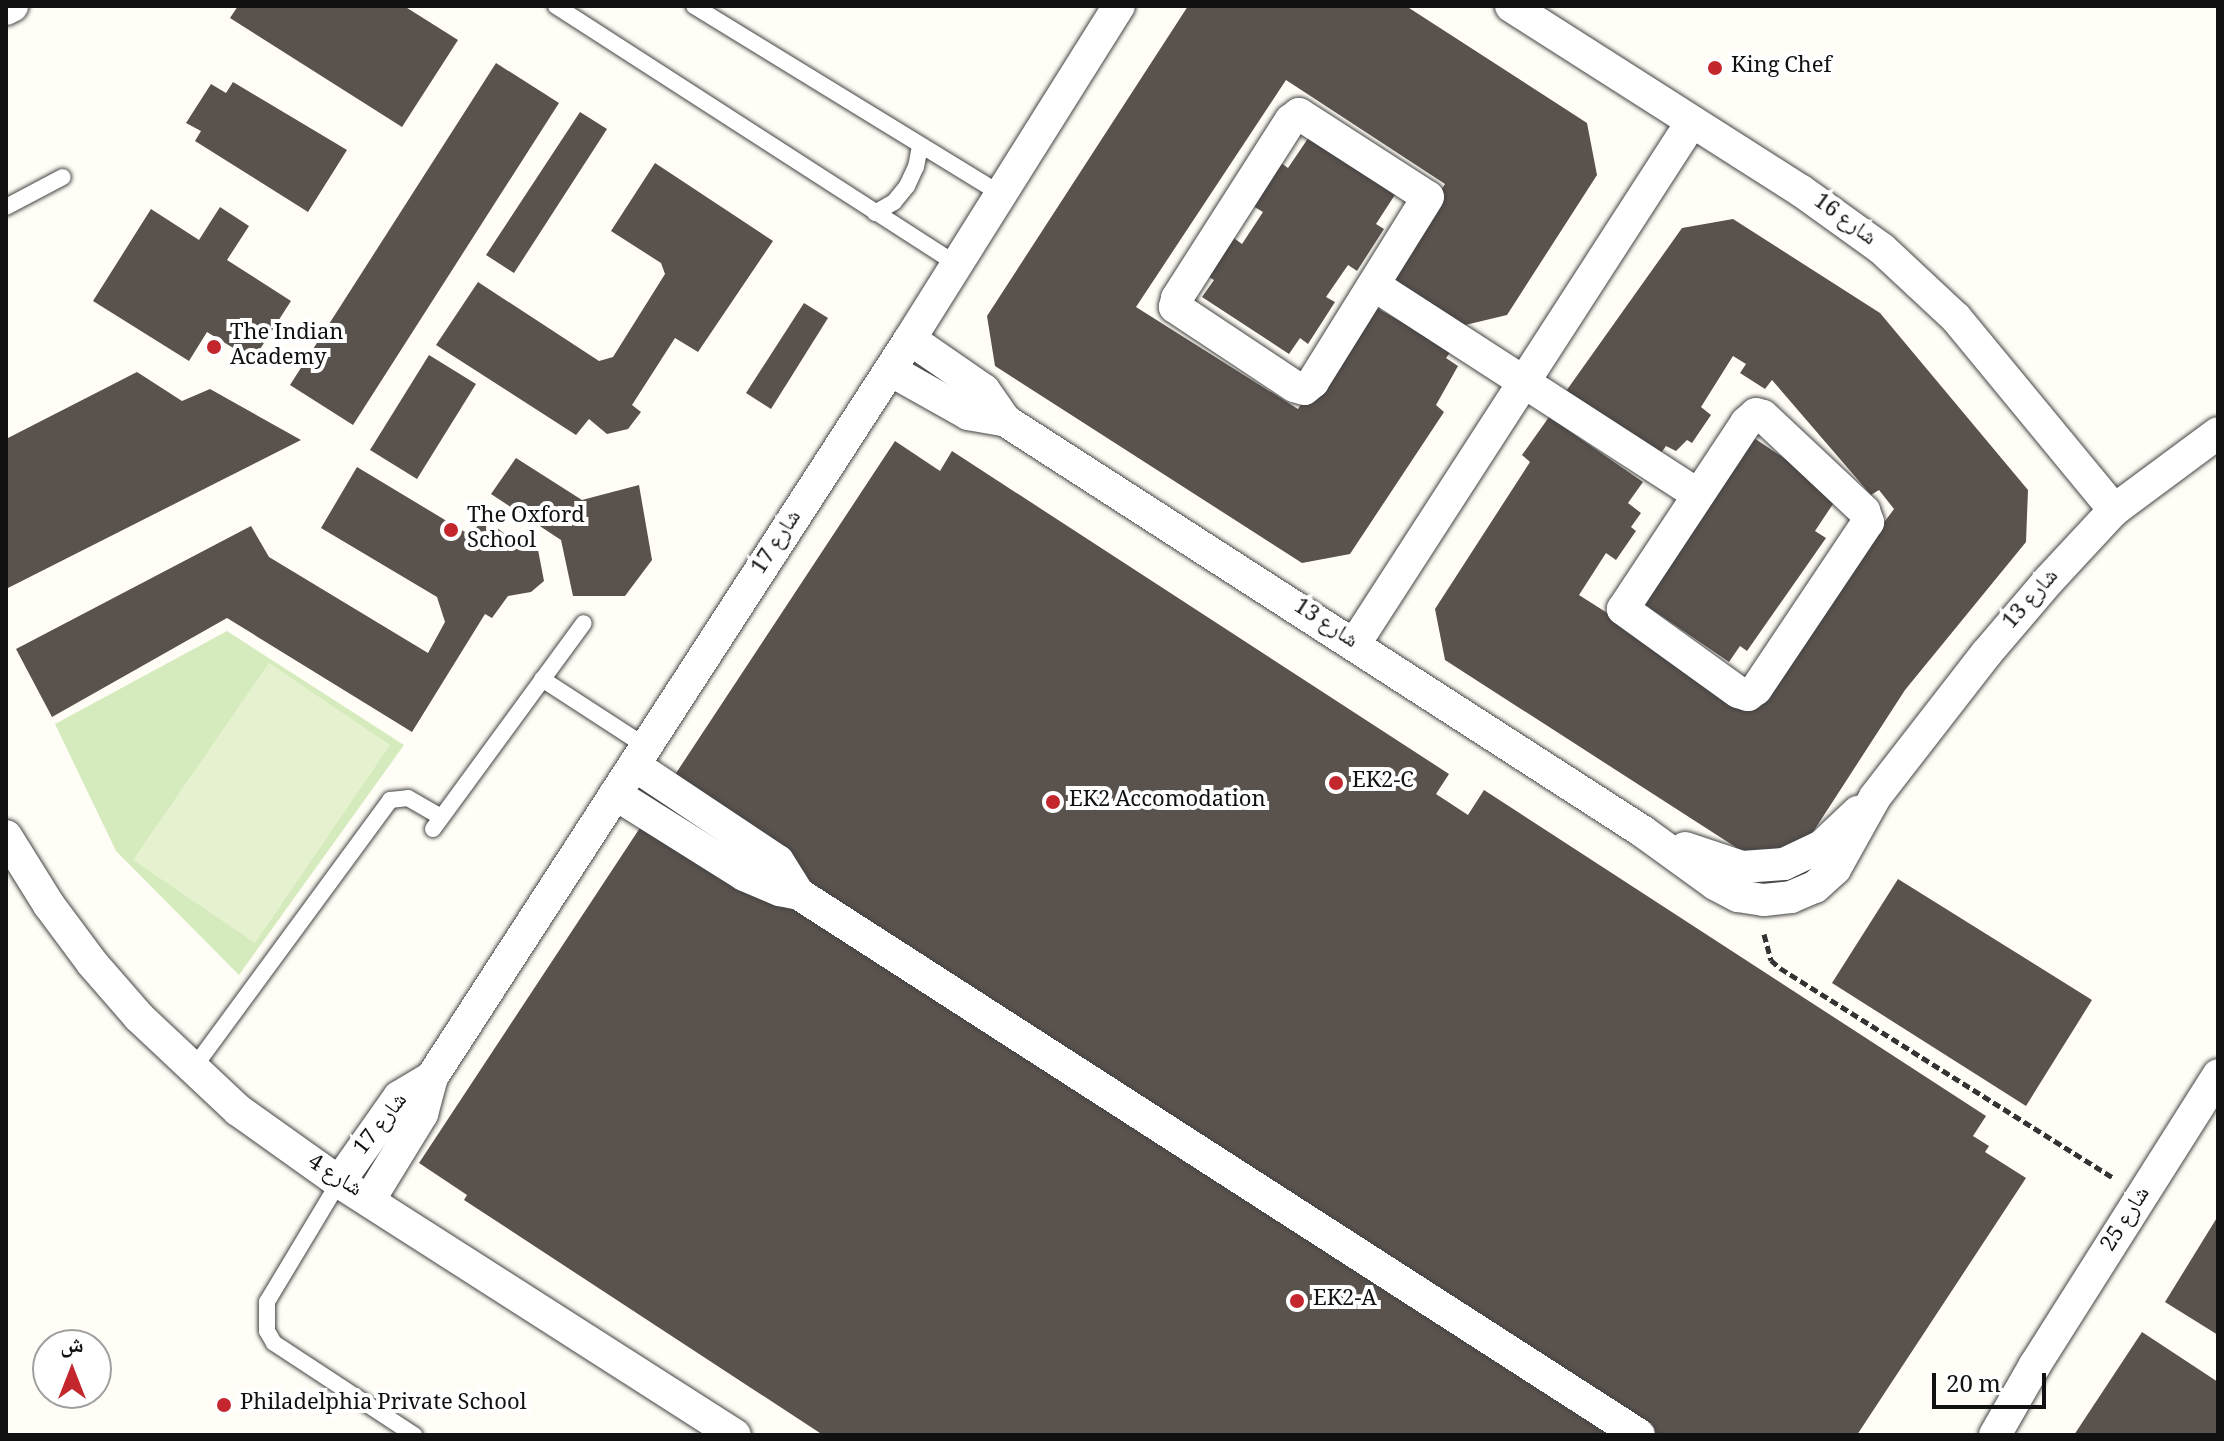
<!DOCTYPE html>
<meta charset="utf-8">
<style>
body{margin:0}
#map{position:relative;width:2224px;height:1441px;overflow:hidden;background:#fffdf5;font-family:Georgia,"Noto Naskh Arabic",serif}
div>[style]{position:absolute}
.green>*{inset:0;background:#d5ebbd}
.pitch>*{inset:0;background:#e6f2cf}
.building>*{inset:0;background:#5a524d}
.path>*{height:5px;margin-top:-2.5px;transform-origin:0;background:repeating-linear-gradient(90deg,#333 0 8px,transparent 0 12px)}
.roads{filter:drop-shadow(0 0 2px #444) drop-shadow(0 0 2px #444)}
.service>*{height:16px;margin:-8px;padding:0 8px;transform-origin:8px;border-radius:8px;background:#fff}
.minor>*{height:32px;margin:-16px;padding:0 16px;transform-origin:16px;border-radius:16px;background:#fff}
.dots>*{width:22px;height:22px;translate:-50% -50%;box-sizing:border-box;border:4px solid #fff;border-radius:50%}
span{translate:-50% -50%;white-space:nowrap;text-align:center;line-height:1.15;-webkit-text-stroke:8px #fff;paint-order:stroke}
.poi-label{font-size:22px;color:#111}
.left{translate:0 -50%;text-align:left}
.street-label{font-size:22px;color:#111}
.frame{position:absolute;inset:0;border:8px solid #111;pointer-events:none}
.north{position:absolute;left:32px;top:1329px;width:80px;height:80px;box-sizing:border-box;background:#fff;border:2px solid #a0a0a0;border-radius:50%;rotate:0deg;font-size:22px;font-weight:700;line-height:32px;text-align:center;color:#111}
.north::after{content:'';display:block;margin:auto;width:28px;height:36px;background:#c4262e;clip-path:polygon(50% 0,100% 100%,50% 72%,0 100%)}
.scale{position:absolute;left:1932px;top:1373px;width:114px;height:36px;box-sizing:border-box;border:4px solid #111;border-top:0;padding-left:10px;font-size:24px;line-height:28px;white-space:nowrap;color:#111;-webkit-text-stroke:6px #fff;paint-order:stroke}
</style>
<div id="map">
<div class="green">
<div style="clip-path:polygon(227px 631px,404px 745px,239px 975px,116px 851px,55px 724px)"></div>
</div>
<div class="pitch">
<div style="clip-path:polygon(269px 663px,390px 745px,255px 943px,133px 860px)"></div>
</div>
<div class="building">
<div style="clip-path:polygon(238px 6px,404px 6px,458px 40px,402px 127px,230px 18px)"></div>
<div style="clip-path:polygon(1188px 6px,1406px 6px,1587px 123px,1597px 175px,1507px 315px,1461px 326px,1384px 277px,1445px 184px,1286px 80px,1136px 307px,1298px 409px,1366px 302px,1452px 350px,1446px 358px,1458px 366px,1436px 405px,1444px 412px,1350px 554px,1302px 563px,995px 366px,987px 316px)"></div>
<div style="clip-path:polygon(496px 63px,559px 103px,353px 425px,290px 385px)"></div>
<div style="clip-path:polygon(233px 82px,347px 150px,308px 212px,195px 141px,201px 131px,186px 123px,211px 84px,226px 93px)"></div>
<div style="clip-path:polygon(580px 112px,607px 129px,514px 273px,486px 255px)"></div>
<div style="clip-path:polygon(1313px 131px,1400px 187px,1376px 224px,1384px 229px,1357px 271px,1348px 265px,1326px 297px,1335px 302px,1308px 344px,1300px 338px,1289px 354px,1202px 297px,1214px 280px,1206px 275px,1231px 236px,1242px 244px,1263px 212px,1253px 206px,1281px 163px,1288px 168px)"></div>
<div style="clip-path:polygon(655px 163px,773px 241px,698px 352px,675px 338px,632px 405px,641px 412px,628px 429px,607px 434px,589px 419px,576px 435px,436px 345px,478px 282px,599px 361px,613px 357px,665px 274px,661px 263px,611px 231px)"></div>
<div style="clip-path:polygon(220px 207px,249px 226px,227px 260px,291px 301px,253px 360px,207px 332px,189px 361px,93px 301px,151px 209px,199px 240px)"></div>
<div style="clip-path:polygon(1733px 219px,1880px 313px,2028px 490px,2026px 542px,1905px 690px,1804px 846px,1751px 857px,1445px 660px,1435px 609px,1530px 462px,1522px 455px,1549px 417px,1643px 482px,1628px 503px,1641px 513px,1631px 527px,1636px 531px,1616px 560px,1606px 553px,1579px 595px,1747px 702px,1865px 548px,1894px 509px,1879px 490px,1871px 495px,1772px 380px,1765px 389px,1740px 373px,1746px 364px,1733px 356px,1701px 407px,1711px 415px,1692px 443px,1687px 440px,1676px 451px,1666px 446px,1658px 457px,1564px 394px,1682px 228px)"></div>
<div style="clip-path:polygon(804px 303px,828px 318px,771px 409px,746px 393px)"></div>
<div style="clip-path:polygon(429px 355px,476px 384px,417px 479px,370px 450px)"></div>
<div style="clip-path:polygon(137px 372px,182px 401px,210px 389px,301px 440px,6px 589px,6px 439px)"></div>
<div style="clip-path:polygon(1754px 438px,1839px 495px,1815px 531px,1826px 538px,1747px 651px,1740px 646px,1729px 662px,1644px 604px)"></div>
<div style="clip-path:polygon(895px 441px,940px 471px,952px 451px,1449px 774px,1436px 794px,1468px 815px,1484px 790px,1986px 1116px,1973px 1136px,1989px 1146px,1985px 1152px,2026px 1178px,1857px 1435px,823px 1435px,464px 1200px,467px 1195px,419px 1163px)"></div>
<div style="clip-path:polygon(516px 458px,582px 500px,639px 485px,652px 560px,625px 596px,573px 596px,561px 540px,491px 494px)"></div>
<div style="clip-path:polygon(357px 467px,470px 535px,484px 518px,509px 537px,535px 534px,544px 581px,531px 592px,508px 596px,492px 618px,485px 614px,412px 732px,227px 618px,52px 717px,16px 649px,251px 526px,269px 557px,428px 653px,445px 622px,437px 597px,321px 528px)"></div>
<div style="clip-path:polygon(1898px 879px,2092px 1000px,2026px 1106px,1832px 983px)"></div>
<div style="clip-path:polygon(2218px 1216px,2218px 1335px,2165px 1302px)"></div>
<div style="clip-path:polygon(2142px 1332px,2218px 1382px,2218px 1435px,2074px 1435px)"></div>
</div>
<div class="path">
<div style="left:1764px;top:934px;width:27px;rotate:75deg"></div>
<div style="left:1771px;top:960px;width:12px;rotate:42deg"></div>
<div style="left:1780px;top:968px;width:395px;rotate:32.2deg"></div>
</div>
<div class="roads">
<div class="service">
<div style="left:556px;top:6px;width:476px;rotate:32.8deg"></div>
<div style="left:694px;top:6px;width:361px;rotate:31.5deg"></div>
<div style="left:6px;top:207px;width:64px;rotate:-27.8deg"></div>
<div style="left:875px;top:213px;width:22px;rotate:-30deg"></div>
<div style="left:894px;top:202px;width:21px;rotate:-51deg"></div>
<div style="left:907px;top:186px;width:21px;rotate:-65deg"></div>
<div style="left:916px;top:167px;width:21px;rotate:-79deg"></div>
<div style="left:542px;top:679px;width:123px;rotate:33deg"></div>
<div style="left:433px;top:829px;width:255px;rotate:-53.8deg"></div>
<div style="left:192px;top:1070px;width:335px;rotate:-53.7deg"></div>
<div style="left:390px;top:800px;width:18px;rotate:-6deg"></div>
<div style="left:408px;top:798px;width:38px;rotate:30deg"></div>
<div style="left:339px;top:1182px;width:140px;rotate:121deg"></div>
<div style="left:267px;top:1302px;width:29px;rotate:90deg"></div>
<div style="left:267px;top:1331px;width:14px;rotate:60deg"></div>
<div style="left:274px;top:1343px;width:168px;rotate:33.3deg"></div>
</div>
<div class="minor">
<div style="left:1511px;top:6px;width:343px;rotate:32.5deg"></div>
<div style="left:1800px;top:190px;width:101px;rotate:35.7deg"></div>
<div style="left:1882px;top:249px;width:101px;rotate:43deg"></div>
<div style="left:1956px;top:318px;width:249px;rotate:50.5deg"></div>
<div style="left:6px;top:9px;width:7px;rotate:-27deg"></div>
<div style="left:1299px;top:114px;width:153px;rotate:32.8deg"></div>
<div style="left:1428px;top:197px;width:218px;rotate:121.9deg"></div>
<div style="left:1313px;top:382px;width:11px;rotate:142deg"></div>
<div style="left:1304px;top:389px;width:10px;rotate:-163deg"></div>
<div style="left:1294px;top:386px;width:143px;rotate:-146.4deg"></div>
<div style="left:1175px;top:307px;width:9px;rotate:-77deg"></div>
<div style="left:1177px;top:298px;width:211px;rotate:-57.4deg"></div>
<div style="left:1291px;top:120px;width:10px;rotate:-37deg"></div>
<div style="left:1374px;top:285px;width:385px;rotate:32.9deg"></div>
<div style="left:910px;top:339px;width:90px;rotate:34.6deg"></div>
<div style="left:984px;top:390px;width:38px;rotate:55deg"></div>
<div style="left:890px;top:370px;width:90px;rotate:29.4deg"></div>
<div style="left:968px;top:414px;width:39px;rotate:10deg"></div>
<div style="left:1006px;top:421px;width:757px;rotate:32.81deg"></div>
<div style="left:1642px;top:831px;width:90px;rotate:36deg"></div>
<div style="left:1715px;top:884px;width:26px;rotate:28deg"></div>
<div style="left:1738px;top:896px;width:26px;rotate:9deg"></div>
<div style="left:1764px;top:900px;width:27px;rotate:-6deg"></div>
<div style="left:1791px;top:897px;width:26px;rotate:-23deg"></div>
<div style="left:1815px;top:887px;width:27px;rotate:-42deg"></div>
<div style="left:1835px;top:869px;width:82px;rotate:-60.9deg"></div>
<div style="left:1875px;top:797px;width:181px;rotate:-52.2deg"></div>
<div style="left:1986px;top:654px;width:97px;rotate:-49.6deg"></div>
<div style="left:2049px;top:580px;width:96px;rotate:-47.1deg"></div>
<div style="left:2114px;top:510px;width:129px;rotate:-36.5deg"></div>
<div style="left:1756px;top:414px;width:7px;rotate:16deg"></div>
<div style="left:1763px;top:416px;width:139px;rotate:43.2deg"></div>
<div style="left:1864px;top:511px;width:12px;rotate:70deg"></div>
<div style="left:1868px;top:522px;width:201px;rotate:123.8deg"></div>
<div style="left:1756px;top:689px;width:10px;rotate:143deg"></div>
<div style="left:1748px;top:695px;width:10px;rotate:-163deg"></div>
<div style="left:1738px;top:692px;width:142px;rotate:-144.2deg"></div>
<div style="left:1623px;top:609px;width:223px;rotate:-56.5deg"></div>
<div style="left:1746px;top:423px;width:13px;rotate:-42deg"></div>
<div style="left:1354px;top:645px;width:621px;rotate:-57.15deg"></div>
<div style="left:634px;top:765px;width:173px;rotate:33.7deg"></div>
<div style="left:778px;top:861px;width:39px;rotate:58deg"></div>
<div style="left:615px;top:794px;width:152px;rotate:32.1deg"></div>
<div style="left:744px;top:875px;width:39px;rotate:23deg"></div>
<div style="left:780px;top:890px;width:19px;rotate:12deg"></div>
<div style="left:799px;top:894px;width:999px;rotate:32.78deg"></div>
<div style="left:6px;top:836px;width:81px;rotate:58.1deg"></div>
<div style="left:49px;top:905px;width:72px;rotate:53.4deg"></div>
<div style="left:92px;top:963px;width:72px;rotate:49deg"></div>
<div style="left:139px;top:1017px;width:136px;rotate:43.2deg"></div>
<div style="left:238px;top:1110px;width:124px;rotate:35.5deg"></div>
<div style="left:339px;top:1182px;width:470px;rotate:32.6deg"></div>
<div style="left:1685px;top:848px;width:60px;rotate:18.4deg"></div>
<div style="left:1742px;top:867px;width:42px;rotate:-4.1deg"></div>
<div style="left:1784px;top:864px;width:42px;rotate:-25.3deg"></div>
<div style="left:1822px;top:846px;width:50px;rotate:-43.4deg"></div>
<div style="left:339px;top:1182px;width:104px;rotate:-54.8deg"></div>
<div style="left:399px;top:1097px;width:39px;rotate:-31deg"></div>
<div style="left:370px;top:1199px;width:100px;rotate:-58.5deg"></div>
<div style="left:422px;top:1114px;width:38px;rotate:-75deg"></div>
<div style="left:432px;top:1077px;width:879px;rotate:-57.07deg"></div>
<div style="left:910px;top:339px;width:393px;rotate:-57.9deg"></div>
<div style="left:1995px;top:1435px;width:81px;rotate:-60.3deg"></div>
<div style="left:2035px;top:1365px;width:343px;rotate:-57.7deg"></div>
</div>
</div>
<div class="dots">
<div style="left:1715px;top:68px;background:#c4262e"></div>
<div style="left:214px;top:347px;background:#c4262e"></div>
<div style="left:451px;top:530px;background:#c4262e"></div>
<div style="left:1336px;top:783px;background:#c4262e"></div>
<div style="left:1053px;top:802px;background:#c4262e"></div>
<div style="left:1297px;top:1301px;background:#c4262e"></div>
<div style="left:224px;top:1405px;background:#c4262e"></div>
</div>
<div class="poi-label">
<span class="left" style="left:1731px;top:68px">King Chef</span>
<span class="left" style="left:230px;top:347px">The Indian<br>Academy</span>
<span class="left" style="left:467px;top:530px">The Oxford<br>School</span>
<span class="left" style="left:1352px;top:783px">EK2-C</span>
<span class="left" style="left:1069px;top:802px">EK2 Accomodation</span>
<span class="left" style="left:1313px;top:1301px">EK2-A</span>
<span class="left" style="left:240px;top:1405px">Philadelphia Private School</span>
</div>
<div class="street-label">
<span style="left:1844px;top:221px;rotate:36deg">شارع 16</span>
<span style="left:778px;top:543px;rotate:-57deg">شارع 17</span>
<span style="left:2032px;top:600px;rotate:-49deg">شارع 13</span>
<span style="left:1325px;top:625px;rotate:33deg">شارع 13</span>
<span style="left:382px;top:1125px;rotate:-52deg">شارع 17</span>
<span style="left:334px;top:1177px;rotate:32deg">شارع 4</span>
<span style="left:2127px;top:1220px;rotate:-58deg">شارع 25</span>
</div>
<div class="frame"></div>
<div class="north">ش</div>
<div class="scale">20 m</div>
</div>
